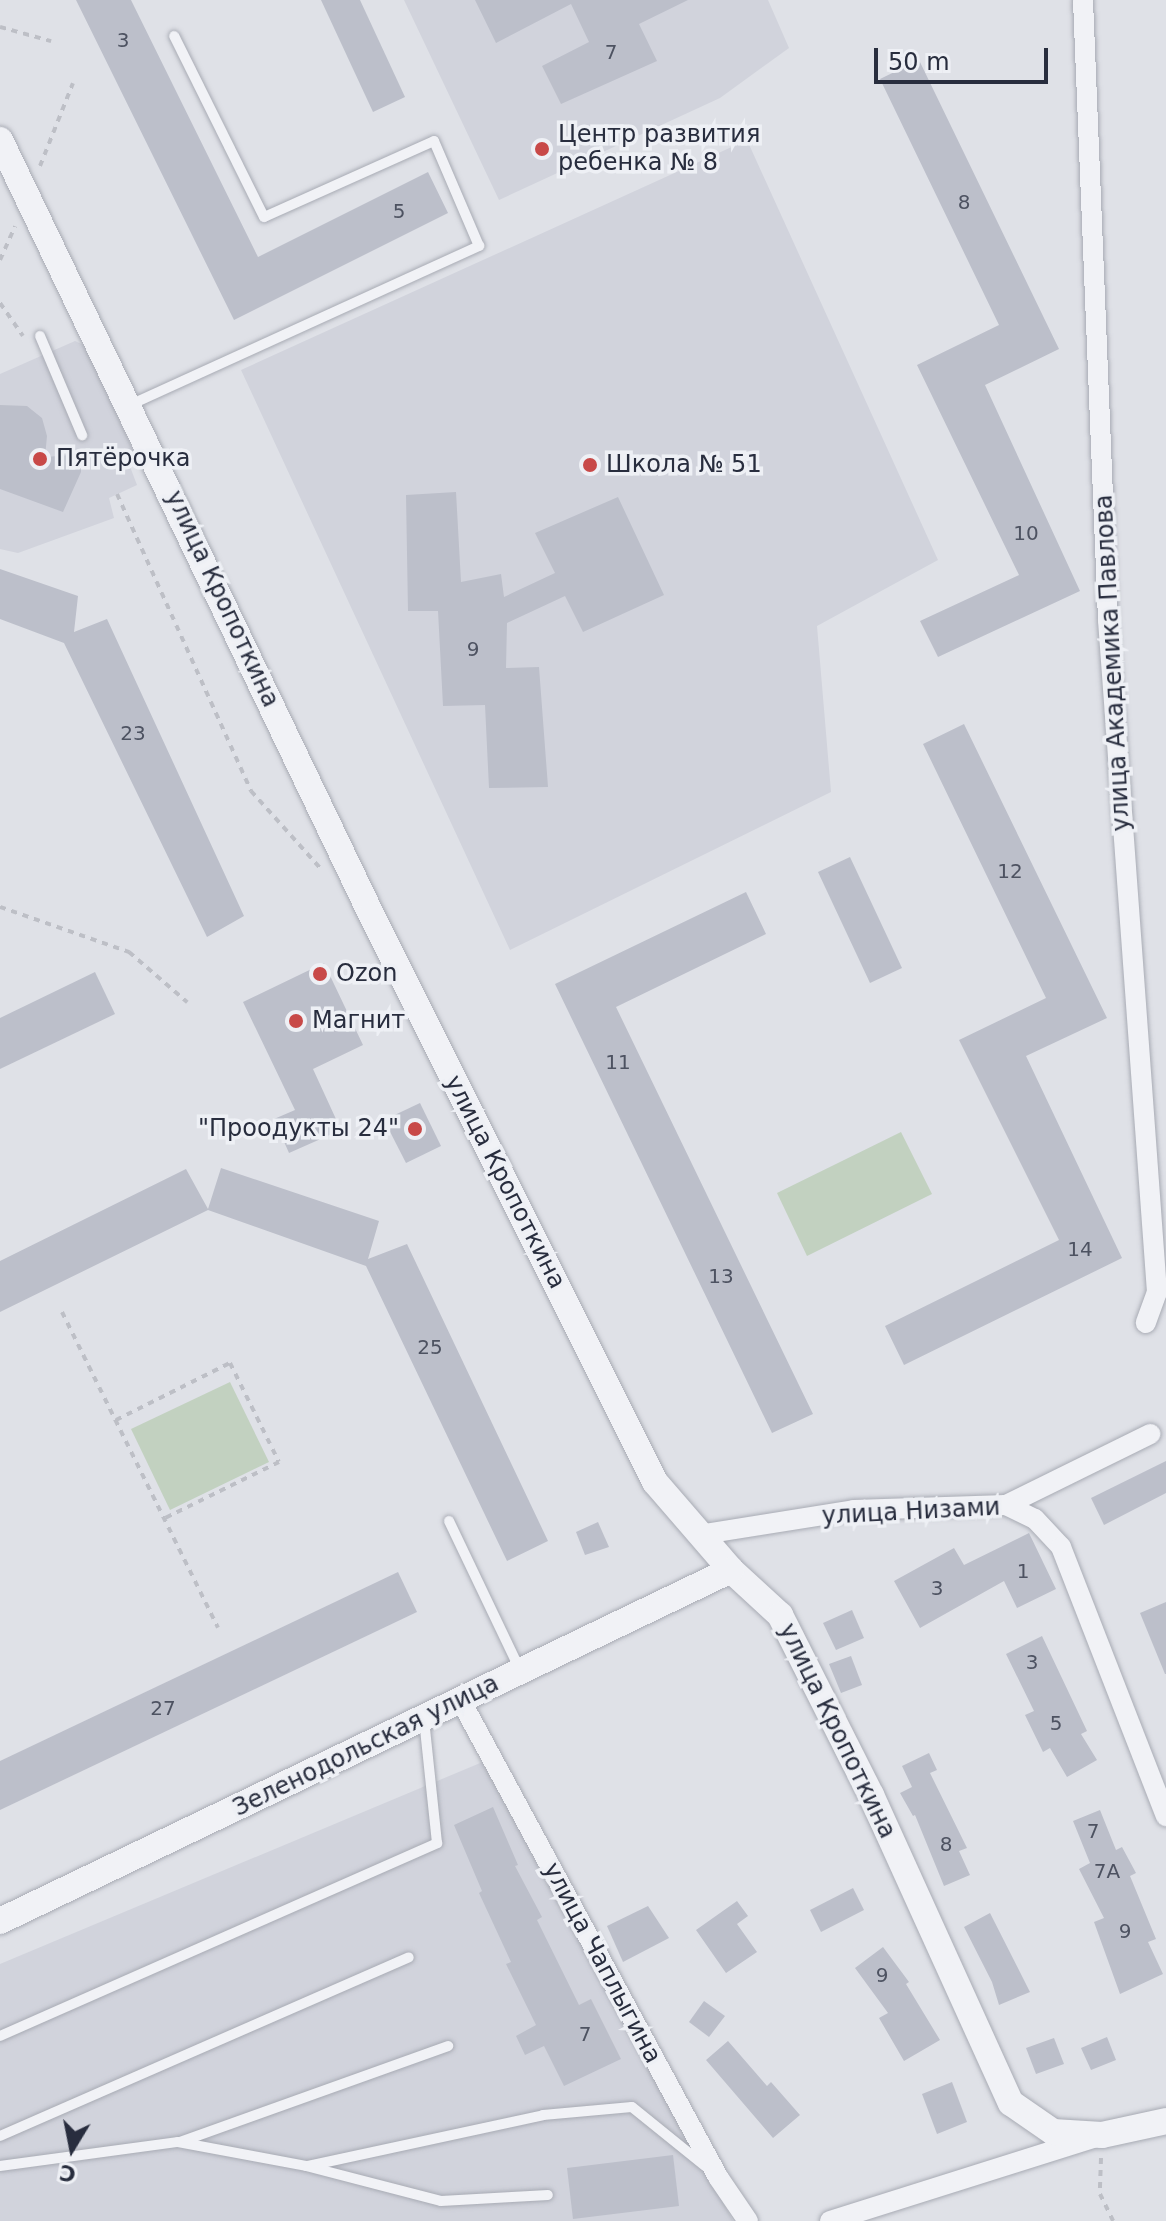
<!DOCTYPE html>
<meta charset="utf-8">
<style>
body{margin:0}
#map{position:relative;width:1166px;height:2221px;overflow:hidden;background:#dfe1e7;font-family:"DejaVu Sans",sans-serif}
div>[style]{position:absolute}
.built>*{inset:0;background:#d1d3dc}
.green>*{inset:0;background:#c2d1c0}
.building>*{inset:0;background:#bcbfca}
.path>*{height:4px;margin-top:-2px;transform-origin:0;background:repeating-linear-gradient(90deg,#bdbfc6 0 6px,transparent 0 12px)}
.roads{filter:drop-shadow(0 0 2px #a8abb4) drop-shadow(0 0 2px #a8abb4)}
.service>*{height:10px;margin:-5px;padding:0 5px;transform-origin:5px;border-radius:5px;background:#f1f2f6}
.minor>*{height:20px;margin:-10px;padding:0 10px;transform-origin:10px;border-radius:10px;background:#f1f2f6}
.tertiary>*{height:26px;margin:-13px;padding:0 13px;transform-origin:13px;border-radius:13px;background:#f1f2f6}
.dots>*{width:22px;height:22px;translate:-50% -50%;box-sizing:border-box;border:4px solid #eef0f5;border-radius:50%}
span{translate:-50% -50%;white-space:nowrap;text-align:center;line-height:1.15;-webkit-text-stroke:7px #eef0f5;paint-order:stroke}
.number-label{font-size:20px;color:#4d5261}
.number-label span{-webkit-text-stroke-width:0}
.poi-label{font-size:24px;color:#282d3e}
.left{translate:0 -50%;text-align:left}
.right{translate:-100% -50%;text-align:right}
.street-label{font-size:24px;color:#282d3e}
.north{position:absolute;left:32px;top:2109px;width:80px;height:80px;-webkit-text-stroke:6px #eef0f5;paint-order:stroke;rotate:190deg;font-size:22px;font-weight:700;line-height:32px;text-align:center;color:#282d3e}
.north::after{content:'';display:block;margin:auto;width:28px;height:36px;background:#282d3e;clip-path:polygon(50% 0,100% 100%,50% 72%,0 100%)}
.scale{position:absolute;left:874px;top:48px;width:174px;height:36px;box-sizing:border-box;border:4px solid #282d3e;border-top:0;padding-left:10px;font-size:24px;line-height:28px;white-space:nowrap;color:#282d3e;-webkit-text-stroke:6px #eef0f5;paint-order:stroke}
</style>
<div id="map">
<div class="built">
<div style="clip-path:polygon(404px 0,768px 0,789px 48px,720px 98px,499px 200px)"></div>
<div style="clip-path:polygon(747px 140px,938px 560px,817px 626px,831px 792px,510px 950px,241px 370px)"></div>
<div style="clip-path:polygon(75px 341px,86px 346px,135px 455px,129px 464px,137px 485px,109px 498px,114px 518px,18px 553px,0 549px,0 374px)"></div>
<div style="clip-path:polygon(485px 1761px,733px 2221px,0 2221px,0 1964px)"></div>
</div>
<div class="green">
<div style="clip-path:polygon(901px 1132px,932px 1194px,807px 1256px,777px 1193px)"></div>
<div style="clip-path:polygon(230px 1382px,269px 1462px,170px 1510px,131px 1429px)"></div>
</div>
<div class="building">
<div style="clip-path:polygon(76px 0,131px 0,258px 257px,428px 172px,448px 213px,234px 320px)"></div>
<div style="clip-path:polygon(321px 0,360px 0,405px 97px,373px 112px)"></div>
<div style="clip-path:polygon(475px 0,688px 0,639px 24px,657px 61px,561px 104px,542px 66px,589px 42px,571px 4px,496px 43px)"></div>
<div style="clip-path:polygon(919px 60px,1059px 349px,985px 385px,1080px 591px,938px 657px,920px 621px,1019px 575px,917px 365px,999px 325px,880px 79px)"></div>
<div style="clip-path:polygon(0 405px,27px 406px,42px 418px,47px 436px,45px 457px,71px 455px,81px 461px,81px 472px,63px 512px,0 489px)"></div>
<div style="clip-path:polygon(456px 492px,461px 582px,501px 574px,504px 597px,555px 573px,535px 533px,618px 497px,664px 595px,583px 632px,565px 596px,507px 623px,506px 668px,539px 667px,548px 787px,489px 788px,485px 705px,443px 706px,438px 611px,408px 611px,406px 495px)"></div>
<div style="clip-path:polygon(0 569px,78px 596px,74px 632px,107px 619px,244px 916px,207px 937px,64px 643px,0 619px)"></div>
<div style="clip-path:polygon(964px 724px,1107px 1018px,1026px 1056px,1122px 1258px,904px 1365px,885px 1326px,1059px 1240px,959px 1040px,1046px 998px,923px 744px)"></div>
<div style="clip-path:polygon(850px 857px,902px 968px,870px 983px,818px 872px)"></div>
<div style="clip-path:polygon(746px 892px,766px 934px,616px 1007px,813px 1414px,772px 1433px,555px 984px)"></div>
<div style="clip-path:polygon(324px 963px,363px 1045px,313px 1069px,341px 1130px,289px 1153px,274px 1119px,295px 1110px,243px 1002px)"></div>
<div style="clip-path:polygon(95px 972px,115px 1014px,0 1069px,0 1018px)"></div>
<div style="clip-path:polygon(420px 1103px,441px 1146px,406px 1163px,384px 1120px)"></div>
<div style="clip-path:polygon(221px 1168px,379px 1221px,368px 1259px,407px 1244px,548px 1541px,507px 1561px,366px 1266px,208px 1210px,0 1312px,0 1261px,186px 1169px,208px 1209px)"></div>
<div style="clip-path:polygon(1166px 1461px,1166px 1493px,1104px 1525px,1091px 1498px)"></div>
<div style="clip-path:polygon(598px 1522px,609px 1547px,585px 1555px,576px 1532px)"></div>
<div style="clip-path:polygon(1029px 1533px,1056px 1589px,1017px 1608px,1004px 1581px,920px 1628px,894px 1581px,954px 1548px,964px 1565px)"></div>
<div style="clip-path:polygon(398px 1572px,417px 1612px,0 1810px,0 1761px)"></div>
<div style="clip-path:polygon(1166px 1602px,1166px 1674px,1165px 1674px,1140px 1613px)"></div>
<div style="clip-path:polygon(852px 1610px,864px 1638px,836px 1650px,823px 1623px)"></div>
<div style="clip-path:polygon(1042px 1636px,1087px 1731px,1081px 1734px,1097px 1760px,1067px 1777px,1050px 1748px,1043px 1752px,1025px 1715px,1034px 1711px,1006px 1654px)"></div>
<div style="clip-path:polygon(851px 1656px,862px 1685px,841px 1693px,829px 1664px)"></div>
<div style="clip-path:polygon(929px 1753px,937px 1770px,930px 1773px,967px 1848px,959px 1851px,970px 1875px,944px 1886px,915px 1815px,913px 1816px,900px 1793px,912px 1787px,902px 1766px)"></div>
<div style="clip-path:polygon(493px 1807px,518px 1865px,515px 1866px,542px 1917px,537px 1920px,579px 2005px,591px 1999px,621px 2059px,564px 2086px,544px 2046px,525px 2055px,516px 2036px,536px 2025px,506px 1964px,511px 1962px,479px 1893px,482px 1891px,454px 1825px)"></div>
<div style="clip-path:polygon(1100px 1810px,1116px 1850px,1122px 1847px,1136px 1873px,1130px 1876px,1156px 1939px,1148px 1942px,1163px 1974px,1120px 1994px,1094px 1922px,1104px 1918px,1079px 1869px,1090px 1863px,1073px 1821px)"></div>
<div style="clip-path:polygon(853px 1888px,864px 1910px,821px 1932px,810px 1910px)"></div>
<div style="clip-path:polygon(737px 1901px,748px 1916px,737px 1924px,757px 1952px,726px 1973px,696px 1930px)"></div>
<div style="clip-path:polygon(648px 1906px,669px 1938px,623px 1962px,607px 1926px)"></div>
<div style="clip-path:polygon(990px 1913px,1030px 1992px,999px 2005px,992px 1982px,964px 1927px)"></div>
<div style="clip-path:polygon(883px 1947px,909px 1982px,906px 1984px,940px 2040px,904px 2061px,879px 2018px,888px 2013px,855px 1968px)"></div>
<div style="clip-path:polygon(704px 2001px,725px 2016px,709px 2037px,689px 2022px)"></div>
<div style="clip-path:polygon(1107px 2037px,1116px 2060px,1091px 2070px,1081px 2048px)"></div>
<div style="clip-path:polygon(1054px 2038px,1064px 2064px,1036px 2074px,1026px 2048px)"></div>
<div style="clip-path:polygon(728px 2041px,767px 2086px,771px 2082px,800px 2115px,773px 2138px,706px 2060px)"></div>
<div style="clip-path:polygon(952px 2082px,967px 2122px,937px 2134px,922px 2094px)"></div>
<div style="clip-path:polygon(673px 2155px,679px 2206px,573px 2219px,567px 2168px)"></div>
</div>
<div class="path">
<div style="left:0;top:27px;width:53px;rotate:15.4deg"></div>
<div style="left:40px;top:166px;width:89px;rotate:-68.3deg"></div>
<div style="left:0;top:260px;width:37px;rotate:-66deg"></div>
<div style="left:0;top:303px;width:40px;rotate:55.1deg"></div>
<div style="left:117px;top:494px;width:326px;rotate:65.7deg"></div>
<div style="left:251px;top:791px;width:103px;rotate:48.1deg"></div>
<div style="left:0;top:907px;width:137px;rotate:19.2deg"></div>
<div style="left:129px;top:952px;width:77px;rotate:40.8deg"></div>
<div style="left:62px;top:1312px;width:352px;rotate:63.7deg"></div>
<div style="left:116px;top:1420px;width:127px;rotate:-26.6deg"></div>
<div style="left:230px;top:1363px;width:110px;rotate:63.7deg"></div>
<div style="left:279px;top:1462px;width:127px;rotate:153.8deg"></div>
<div style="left:1101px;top:2158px;width:36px;rotate:92deg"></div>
<div style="left:1100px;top:2194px;width:30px;rotate:64deg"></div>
</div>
<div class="roads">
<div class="service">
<div style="left:40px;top:336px;width:108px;rotate:67deg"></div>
<div style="left:130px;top:405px;width:384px;rotate:-24.5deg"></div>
<div style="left:479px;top:246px;width:114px;rotate:-113.2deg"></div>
<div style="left:434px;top:141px;width:186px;rotate:155.9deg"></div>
<div style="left:264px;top:217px;width:202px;rotate:-116.4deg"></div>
<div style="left:449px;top:1521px;width:165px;rotate:64.5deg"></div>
<div style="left:0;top:2036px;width:478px;rotate:-23.8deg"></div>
<div style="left:437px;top:1843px;width:124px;rotate:-96deg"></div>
<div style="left:0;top:2136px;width:446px;rotate:-23.6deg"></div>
<div style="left:180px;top:2142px;width:285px;rotate:-19.7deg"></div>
<div style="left:0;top:2166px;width:180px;rotate:-7.7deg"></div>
<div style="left:178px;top:2142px;width:130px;rotate:10.6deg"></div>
<div style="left:306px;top:2166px;width:139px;rotate:14.5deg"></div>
<div style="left:441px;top:2201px;width:107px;rotate:-3.2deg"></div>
<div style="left:308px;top:2166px;width:240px;rotate:-12.2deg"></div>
<div style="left:543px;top:2115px;width:89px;rotate:-5.1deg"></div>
<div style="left:632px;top:2107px;width:94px;rotate:38.9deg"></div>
</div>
<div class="minor">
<div style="left:1083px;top:0;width:621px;rotate:87.69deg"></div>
<div style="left:1108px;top:620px;width:674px;rotate:85.83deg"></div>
<div style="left:1157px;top:1292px;width:33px;rotate:110deg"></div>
<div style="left:1006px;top:1505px;width:161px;rotate:-26.2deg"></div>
<div style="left:698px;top:1535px;width:158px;rotate:-9.1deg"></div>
<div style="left:854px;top:1510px;width:152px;rotate:-1.9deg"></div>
<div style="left:1006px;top:1505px;width:32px;rotate:26deg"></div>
<div style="left:1035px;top:1519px;width:38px;rotate:47deg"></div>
<div style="left:1061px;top:1547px;width:289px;rotate:68.7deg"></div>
<div style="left:461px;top:1701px;width:541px;rotate:61.63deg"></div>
<div style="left:718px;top:2177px;width:53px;rotate:55.7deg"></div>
<div style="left:830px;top:2221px;width:276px;rotate:-17.5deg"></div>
</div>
<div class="tertiary">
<div style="left:0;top:140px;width:858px;rotate:64.39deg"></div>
<div style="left:371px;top:914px;width:635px;rotate:63.43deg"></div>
<div style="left:655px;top:1482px;width:116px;rotate:49.2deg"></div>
<div style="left:731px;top:1570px;width:67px;rotate:42.6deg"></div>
<div style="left:780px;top:1615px;width:202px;rotate:63.2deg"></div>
<div style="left:871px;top:1795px;width:338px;rotate:65.6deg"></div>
<div style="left:1011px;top:2103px;width:51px;rotate:34.6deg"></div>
<div style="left:1053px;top:2132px;width:49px;rotate:3.5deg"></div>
<div style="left:1102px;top:2135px;width:66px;rotate:-12.3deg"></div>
<div style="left:0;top:1921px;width:811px;rotate:-25.65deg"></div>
</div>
</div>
<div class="dots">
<div style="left:542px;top:149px;background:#c84948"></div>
<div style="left:40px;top:459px;background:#c84948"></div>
<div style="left:590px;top:465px;background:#c84948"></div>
<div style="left:320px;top:974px;background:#c84948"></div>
<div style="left:296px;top:1021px;background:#c84948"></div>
<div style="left:415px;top:1129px;background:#c84948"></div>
</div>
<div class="number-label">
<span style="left:123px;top:40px">3</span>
<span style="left:611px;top:52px">7</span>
<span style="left:964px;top:202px">8</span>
<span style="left:399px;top:211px">5</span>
<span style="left:1026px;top:533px">10</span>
<span style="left:473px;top:649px">9</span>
<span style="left:133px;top:733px">23</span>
<span style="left:1010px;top:871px">12</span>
<span style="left:618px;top:1062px">11</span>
<span style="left:1080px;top:1249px">14</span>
<span style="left:721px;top:1276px">13</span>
<span style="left:430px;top:1347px">25</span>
<span style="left:1023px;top:1571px">1</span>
<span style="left:937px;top:1588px">3</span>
<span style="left:1032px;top:1662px">3</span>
<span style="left:163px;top:1708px">27</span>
<span style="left:1056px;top:1723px">5</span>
<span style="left:1093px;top:1831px">7</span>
<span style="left:946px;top:1844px">8</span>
<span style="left:1107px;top:1871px">7А</span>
<span style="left:1125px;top:1931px">9</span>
<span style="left:882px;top:1975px">9</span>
<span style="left:585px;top:2034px">7</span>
</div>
<div class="poi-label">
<span class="left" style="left:558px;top:149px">Центр развития<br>ребенка № 8</span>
<span class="left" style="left:56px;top:459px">Пятёрочка</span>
<span class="left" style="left:606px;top:465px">Школа № 51</span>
<span class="left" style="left:336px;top:974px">Ozon</span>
<span class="left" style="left:312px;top:1021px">Магнит</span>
<span class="right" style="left:399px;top:1129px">"Проодукты 24"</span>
</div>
<div class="street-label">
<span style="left:222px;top:599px;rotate:65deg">улица Кропоткина</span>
<span style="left:1113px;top:663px;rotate:-93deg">улица Академика Павлова</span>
<span style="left:505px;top:1182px;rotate:63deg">улица Кропоткина</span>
<span style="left:911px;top:1512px;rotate:-3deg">улица Низами</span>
<span style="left:837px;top:1731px;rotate:64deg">улица Кропоткина</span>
<span style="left:366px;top:1746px;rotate:-26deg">Зеленодольская улица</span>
<span style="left:602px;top:1963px;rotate:62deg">улица Чаплыгина</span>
</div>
<div class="north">С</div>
<div class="scale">50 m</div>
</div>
